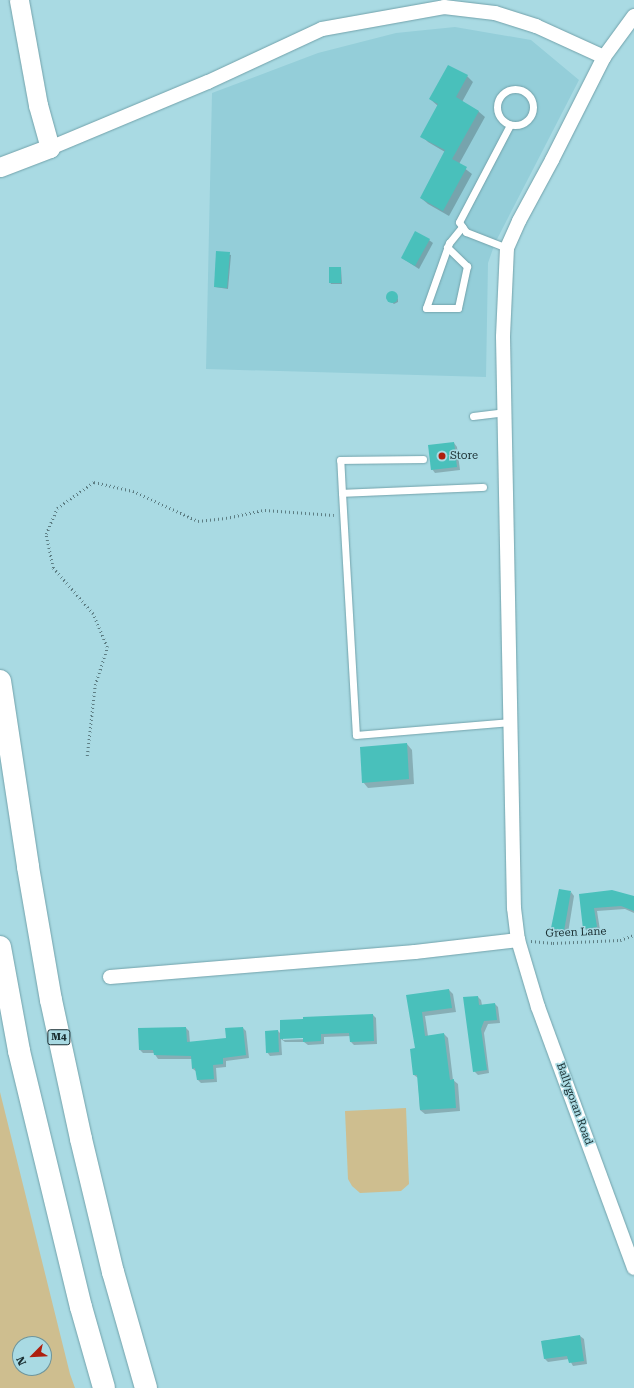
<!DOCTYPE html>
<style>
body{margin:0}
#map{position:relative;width:634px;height:1388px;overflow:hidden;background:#a9dae3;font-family:"Roboto Serif",serif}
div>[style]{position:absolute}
.built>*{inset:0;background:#94ced9}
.green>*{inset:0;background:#cebe8f}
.shadow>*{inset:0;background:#0003}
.building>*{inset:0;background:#49c0bb}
.round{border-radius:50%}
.path>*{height:2.5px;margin-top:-1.25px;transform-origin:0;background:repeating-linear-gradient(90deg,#5d7e84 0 1px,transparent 0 4px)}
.roads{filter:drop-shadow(0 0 1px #72a2ab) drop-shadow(0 0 1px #72a2ab)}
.lane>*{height:7px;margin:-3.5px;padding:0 3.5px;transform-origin:3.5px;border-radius:3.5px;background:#fff}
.lane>.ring{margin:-3.5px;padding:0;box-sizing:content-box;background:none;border:7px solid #fff;border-radius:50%}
.street>*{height:14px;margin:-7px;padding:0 7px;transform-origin:7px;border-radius:7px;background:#fff}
.secondary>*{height:19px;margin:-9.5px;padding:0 9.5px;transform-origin:9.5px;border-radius:9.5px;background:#fff}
.highway>*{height:22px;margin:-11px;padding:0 11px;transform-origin:11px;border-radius:11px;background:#fff}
.dots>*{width:11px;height:11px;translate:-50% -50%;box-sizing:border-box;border:2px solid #a9dae3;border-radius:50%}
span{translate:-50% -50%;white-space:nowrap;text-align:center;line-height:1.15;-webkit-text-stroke:3px #a9dae3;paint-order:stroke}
.shield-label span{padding:1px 3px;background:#a9dae3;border:1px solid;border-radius:3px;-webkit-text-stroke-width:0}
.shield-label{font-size:10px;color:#192d30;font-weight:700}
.poi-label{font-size:11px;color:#192d30}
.left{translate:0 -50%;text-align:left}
.street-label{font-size:11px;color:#192d30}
.north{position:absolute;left:12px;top:1336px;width:40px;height:40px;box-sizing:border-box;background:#a9dae3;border:1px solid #6f959b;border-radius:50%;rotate:246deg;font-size:11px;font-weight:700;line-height:16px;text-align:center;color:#192d30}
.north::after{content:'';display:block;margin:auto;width:14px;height:18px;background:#ae1f0f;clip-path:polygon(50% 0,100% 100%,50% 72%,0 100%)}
</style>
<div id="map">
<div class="built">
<div style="clip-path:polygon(455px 27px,531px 40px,579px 80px,495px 243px,488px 263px,486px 377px,206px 369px,212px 93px,318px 53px,396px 33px)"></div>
</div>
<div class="green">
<div style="clip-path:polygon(evenodd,0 1092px,70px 1374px,75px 1388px,0 1388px,0 1092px,20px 1344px,44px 1344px,44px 1368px,20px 1368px,20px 1344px)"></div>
<div style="clip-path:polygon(406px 1108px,409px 1184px,401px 1191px,360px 1193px,352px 1186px,348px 1179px,345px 1111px)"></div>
</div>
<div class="shadow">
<div style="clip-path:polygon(467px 76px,473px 82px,462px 102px,478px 111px,485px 117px,459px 164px,472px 174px,449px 216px,428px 204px,421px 198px,445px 152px,428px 142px,422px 136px,438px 106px,430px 99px)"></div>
<div style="clip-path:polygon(429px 240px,433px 243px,419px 269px,402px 258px)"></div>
<div style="clip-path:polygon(217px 252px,231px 255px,228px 289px,215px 287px)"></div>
<div style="clip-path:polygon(341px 268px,342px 284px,331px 284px,330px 282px)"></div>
<div style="clip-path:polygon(392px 292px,398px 299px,398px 302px,394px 304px,386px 298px)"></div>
<div style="clip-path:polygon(454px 443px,457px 447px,460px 470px,435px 473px,432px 469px)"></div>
<div style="clip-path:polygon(407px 744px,412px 750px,414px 784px,368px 788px,363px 782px)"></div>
<div style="clip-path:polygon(571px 892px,574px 896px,568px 933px,556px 932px,552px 928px)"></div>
<div style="clip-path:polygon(580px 895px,634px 897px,634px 913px,625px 909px,597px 911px,600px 930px,588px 932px,584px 928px)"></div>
<div style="clip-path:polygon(449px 990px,453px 994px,456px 1012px,425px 1016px,428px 1036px,444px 1034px,448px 1038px,453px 1080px,458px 1084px,460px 1111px,425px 1114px,420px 1110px,418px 1078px,414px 1075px,416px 1049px,407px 996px)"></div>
<div style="clip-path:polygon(478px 997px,481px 1000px,482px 1005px,495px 1004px,498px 1007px,500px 1023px,488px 1024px,484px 1033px,489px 1073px,478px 1075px,474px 1071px)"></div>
<div style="clip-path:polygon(evenodd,373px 1015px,376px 1018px,377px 1044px,354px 1045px,351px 1042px,351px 1036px,324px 1037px,324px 1044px,308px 1045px,304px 1042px,285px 1042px,281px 1039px,282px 1055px,270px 1056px,267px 1052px,278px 1031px,281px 1034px,373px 1015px,308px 1037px,308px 1039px,283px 1040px,283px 1038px,308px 1037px)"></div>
<div style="clip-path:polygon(186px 1028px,189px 1031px,190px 1043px,227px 1039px,243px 1028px,246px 1031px,249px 1058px,226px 1061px,226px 1067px,216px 1068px,217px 1082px,201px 1083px,198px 1080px,197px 1072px,193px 1069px,192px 1059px,158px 1059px,154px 1053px,143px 1053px,140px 1050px)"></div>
<div style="clip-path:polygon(580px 1336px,584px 1339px,587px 1364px,573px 1366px,569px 1359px,548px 1362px,545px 1359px,542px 1341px)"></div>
</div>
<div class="building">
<div style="clip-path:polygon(448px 65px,468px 75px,456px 97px,479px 111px,452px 159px,467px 167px,443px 211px,420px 198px,445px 150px,420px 137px,438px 104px,429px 99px)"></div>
<div style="clip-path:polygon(415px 231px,430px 239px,415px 266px,401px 258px)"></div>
<div style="clip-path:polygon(216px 251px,230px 252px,227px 288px,214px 287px)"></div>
<div style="clip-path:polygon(329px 267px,341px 267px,341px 283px,329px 283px)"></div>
<div class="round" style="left:386px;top:291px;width:12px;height:12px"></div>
<div style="clip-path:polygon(454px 442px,457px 467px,431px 470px,428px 445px)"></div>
<div style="clip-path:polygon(407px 743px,409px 779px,362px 783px,360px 747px)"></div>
<div style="clip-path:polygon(559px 889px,571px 891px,564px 931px,551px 928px)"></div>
<div style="clip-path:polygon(612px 890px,634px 896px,634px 911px,621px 906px,594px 908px,597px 927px,583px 929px,579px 894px)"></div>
<div style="clip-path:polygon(449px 989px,452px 1008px,422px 1012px,425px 1036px,444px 1033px,450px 1080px,454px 1079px,456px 1108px,420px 1110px,417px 1075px,413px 1075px,410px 1049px,415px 1048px,406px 995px)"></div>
<div style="clip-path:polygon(478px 996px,479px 1005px,495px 1003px,497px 1020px,484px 1021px,481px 1029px,487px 1070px,473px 1072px,463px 997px)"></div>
<div style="clip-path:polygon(373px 1014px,374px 1041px,350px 1042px,349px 1033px,321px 1034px,321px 1041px,303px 1042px,303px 1038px,280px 1039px,280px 1020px,303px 1019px,303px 1017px)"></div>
<div style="clip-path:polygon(186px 1027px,187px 1042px,226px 1038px,225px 1028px,243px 1027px,246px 1055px,223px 1058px,223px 1064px,213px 1065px,214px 1079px,197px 1080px,195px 1068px,192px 1069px,191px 1056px,154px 1055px,153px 1050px,139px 1050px,138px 1028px)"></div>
<div style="clip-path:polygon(278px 1030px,279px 1052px,266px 1053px,265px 1031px)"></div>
<div style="clip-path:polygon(580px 1335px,584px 1361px,569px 1363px,567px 1356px,544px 1359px,541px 1341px)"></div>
</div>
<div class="path">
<div style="left:87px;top:756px;width:71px;rotate:-83.6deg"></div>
<div style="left:95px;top:685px;width:40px;rotate:-72deg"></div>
<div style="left:107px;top:647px;width:36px;rotate:-113deg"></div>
<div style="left:93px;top:614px;width:61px;rotate:-131deg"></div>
<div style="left:53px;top:568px;width:35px;rotate:-102deg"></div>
<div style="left:46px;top:534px;width:28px;rotate:-67deg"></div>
<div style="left:57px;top:508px;width:45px;rotate:-35.1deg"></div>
<div style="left:94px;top:482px;width:40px;rotate:13deg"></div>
<div style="left:133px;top:491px;width:72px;rotate:24.8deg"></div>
<div style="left:198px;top:521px;width:28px;rotate:-6deg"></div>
<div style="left:226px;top:518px;width:40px;rotate:-12deg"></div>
<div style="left:265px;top:510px;width:69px;rotate:4.1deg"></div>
<div style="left:531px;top:941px;width:22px;rotate:5deg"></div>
<div style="left:553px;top:943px;width:67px;rotate:-2.6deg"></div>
<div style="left:620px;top:940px;width:15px;rotate:-20deg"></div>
</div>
<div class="roads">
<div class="lane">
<div class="ring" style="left:497px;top:89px;width:29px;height:29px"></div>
<div style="left:447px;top:247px;width:28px;rotate:44deg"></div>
<div style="left:467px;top:266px;width:43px;rotate:102.1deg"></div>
<div style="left:458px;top:308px;width:32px;rotate:180deg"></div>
<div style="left:426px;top:308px;width:69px;rotate:-70.5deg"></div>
<div style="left:449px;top:243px;width:21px;rotate:-51deg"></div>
<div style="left:507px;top:248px;width:44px;rotate:-158.7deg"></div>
<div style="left:466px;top:232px;width:12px;rotate:-125deg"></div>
<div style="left:459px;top:222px;width:110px;rotate:-62.3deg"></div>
<div style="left:473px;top:416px;width:31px;rotate:-7deg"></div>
<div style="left:483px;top:487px;width:141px;rotate:177.6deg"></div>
<div style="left:342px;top:493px;width:242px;rotate:86.7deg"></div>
<div style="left:356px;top:735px;width:155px;rotate:-4.8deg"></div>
<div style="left:342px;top:493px;width:33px;rotate:-93deg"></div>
<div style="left:340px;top:460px;width:83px;rotate:-0.7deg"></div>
</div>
<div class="street">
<div style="left:634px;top:16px;width:51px;rotate:126.2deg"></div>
<div style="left:604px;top:57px;width:115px;rotate:116.8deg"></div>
<div style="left:552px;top:160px;width:69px;rotate:118.4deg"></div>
<div style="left:519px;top:221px;width:30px;rotate:114deg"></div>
<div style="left:507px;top:248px;width:89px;rotate:92.6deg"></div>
<div style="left:503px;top:337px;width:571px;rotate:88.9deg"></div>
<div style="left:514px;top:908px;width:32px;rotate:83deg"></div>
<div style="left:518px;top:940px;width:70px;rotate:73.4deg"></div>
<div style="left:538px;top:1007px;width:278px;rotate:69.8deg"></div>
<div style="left:50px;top:148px;width:171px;rotate:-22.7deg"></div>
<div style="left:208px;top:82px;width:126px;rotate:-24.9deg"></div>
<div style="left:322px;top:29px;width:124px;rotate:-10.2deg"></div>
<div style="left:444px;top:7px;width:51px;rotate:6.7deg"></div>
<div style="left:495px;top:13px;width:43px;rotate:17.6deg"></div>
<div style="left:536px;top:26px;width:75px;rotate:24.5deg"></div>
<div style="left:110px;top:977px;width:306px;rotate:-4.7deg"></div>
<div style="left:415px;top:952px;width:104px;rotate:-6.6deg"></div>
</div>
<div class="secondary">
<div style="left:0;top:167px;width:53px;rotate:-20.8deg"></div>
<div style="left:50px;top:148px;width:45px;rotate:-105.6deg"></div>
<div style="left:38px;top:105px;width:107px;rotate:-100.3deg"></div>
</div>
<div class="highway">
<div style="left:0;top:681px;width:188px;rotate:81.4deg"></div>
<div style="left:28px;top:867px;width:135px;rotate:80.2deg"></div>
<div style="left:51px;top:1000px;width:142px;rotate:77.8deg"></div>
<div style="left:81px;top:1139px;width:137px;rotate:76.5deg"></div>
<div style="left:113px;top:1272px;width:121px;rotate:74.1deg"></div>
<div style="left:0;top:947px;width:106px;rotate:79.6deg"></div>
<div style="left:19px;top:1051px;width:263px;rotate:76.4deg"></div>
<div style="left:81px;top:1307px;width:84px;rotate:74.1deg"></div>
</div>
</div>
<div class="dots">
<div style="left:442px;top:456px;background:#ae1f0f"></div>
</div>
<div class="shield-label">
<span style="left:59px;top:1037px">M4</span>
</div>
<div class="poi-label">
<span class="left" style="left:450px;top:456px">Store</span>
</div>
<div class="street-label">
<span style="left:576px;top:933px;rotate:-2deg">Green Lane</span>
<span style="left:574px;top:1104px;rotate:70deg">Ballygoran Road</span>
</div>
<div class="north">N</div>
</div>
